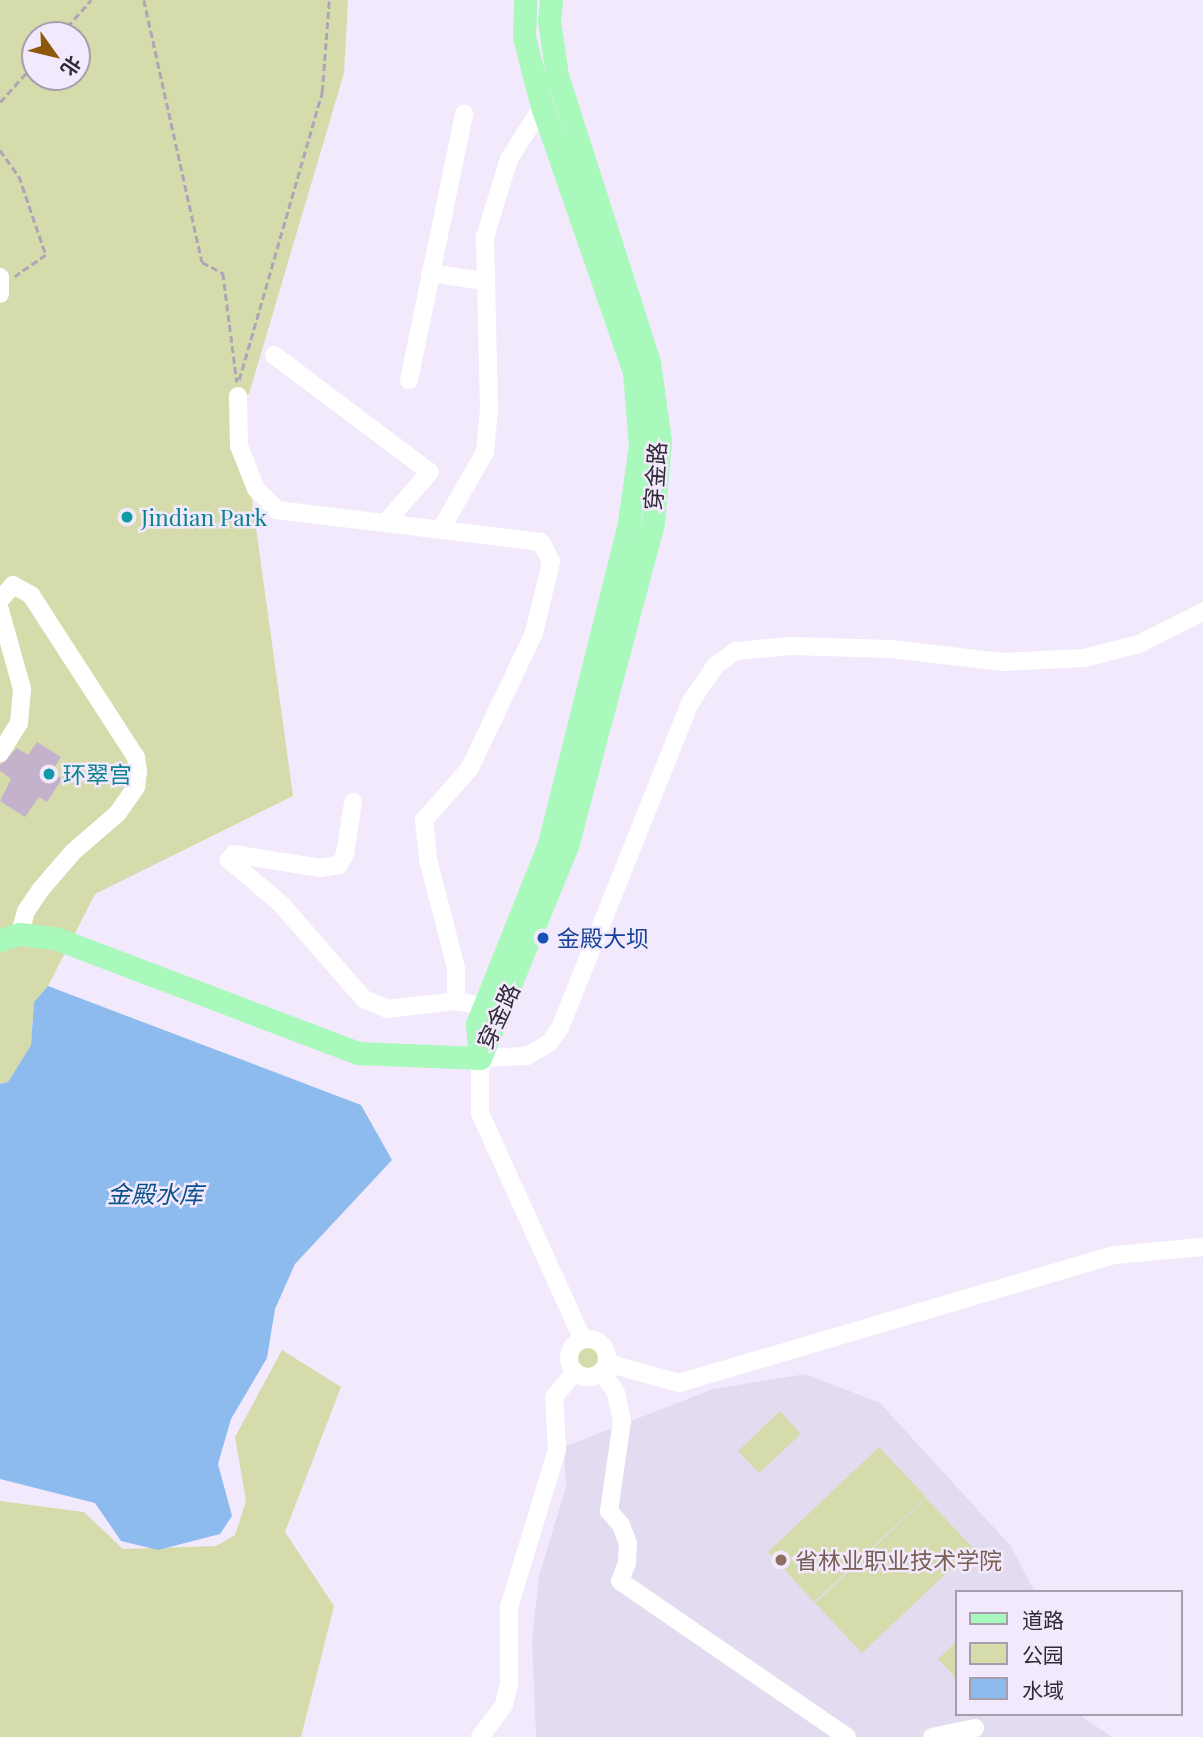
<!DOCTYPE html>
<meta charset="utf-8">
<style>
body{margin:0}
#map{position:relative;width:1203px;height:1737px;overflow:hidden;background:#f2eafc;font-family:"Playfair Display","Noto Sans SC",serif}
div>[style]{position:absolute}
.education>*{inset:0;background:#e3dcf1}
.green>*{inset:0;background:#d5dbab}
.round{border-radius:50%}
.water>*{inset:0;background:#8dbbed}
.building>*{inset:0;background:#c4b2cc}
.path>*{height:2.5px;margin-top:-1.25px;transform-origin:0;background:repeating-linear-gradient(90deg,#ada6b6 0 7px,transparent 0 10.5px)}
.minor>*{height:18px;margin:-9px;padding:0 9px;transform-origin:9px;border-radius:9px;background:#fff}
.minor>.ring{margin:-9px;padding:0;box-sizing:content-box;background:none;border:18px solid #fff;border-radius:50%}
.major>*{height:23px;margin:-11.5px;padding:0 11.5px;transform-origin:11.5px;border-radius:11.5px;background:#a9f8bc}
.dots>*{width:19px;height:19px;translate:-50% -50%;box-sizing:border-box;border:4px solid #f2eafc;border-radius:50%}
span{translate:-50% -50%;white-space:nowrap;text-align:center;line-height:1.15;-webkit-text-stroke:5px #f2eafc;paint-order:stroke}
.street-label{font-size:23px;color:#302b36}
.culture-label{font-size:23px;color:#0d838f}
.left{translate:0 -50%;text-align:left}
.transit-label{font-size:23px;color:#164399}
.education-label{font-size:23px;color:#785e54}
.water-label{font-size:24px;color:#0d518c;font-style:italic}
.legend{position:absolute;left:955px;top:1590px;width:228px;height:126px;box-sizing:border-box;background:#f2eafc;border:2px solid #a49ead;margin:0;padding:9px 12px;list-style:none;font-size:21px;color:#302b36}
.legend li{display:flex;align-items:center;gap:14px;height:35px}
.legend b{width:35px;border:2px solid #a49ead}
.north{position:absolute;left:21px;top:21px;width:70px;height:70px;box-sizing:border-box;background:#f2eafc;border:2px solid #a49ead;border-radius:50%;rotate:124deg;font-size:19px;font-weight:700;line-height:28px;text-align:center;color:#302b36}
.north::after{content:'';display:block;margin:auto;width:24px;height:32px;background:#8e580c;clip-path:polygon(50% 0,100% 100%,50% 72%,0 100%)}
</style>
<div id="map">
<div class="education">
<div style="clip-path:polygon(806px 1374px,880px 1403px,1010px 1545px,1035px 1592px,956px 1592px,956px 1714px,1078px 1714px,1112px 1737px,536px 1737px,532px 1641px,539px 1576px,566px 1487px,564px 1447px,713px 1389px)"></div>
</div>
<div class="green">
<div style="clip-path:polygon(evenodd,0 0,348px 0,344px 73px,249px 394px,238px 397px,293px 796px,95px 894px,48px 986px,34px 1002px,31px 1045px,8px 1082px,0 1084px,0 0,35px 35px,77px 35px,77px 77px,35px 77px,35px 35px)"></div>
<div class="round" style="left:575px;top:1344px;width:26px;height:26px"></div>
<div style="clip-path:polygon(282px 1350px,341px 1387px,285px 1532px,334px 1606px,301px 1737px,0 1737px,0 1501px,84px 1512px,123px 1549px,216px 1546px,235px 1535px,246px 1501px,235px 1437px)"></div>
<div style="clip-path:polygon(780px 1411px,801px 1434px,759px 1473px,738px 1451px)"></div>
<div style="clip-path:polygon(879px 1447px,926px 1497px,814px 1602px,768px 1552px)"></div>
<div style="clip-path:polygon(926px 1498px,973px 1548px,862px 1653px,815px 1603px)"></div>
<div style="clip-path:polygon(956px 1642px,956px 1678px,938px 1659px)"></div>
</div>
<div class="water">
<div style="clip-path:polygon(48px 986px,361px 1105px,392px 1160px,295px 1264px,275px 1309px,267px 1358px,231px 1419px,218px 1464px,232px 1516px,220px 1534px,158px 1550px,121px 1541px,95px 1503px,0 1479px,0 1084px,8px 1082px,31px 1045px,34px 1002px)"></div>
</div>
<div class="building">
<div style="clip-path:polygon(37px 742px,61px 757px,52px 771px,62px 779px,47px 802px,39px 797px,25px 817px,0 801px,11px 779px,0 771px,0 765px,17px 748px,28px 755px)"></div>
</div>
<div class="path">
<div style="left:144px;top:0;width:268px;rotate:77.5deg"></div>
<div style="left:202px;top:262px;width:24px;rotate:28deg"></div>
<div style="left:223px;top:273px;width:110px;rotate:82.7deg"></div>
<div style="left:60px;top:35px;width:47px;rotate:-48.5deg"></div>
<div style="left:0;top:102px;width:52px;rotate:-48.1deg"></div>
<div style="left:0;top:150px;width:32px;rotate:54deg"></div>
<div style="left:19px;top:176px;width:83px;rotate:71.1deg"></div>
<div style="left:46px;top:255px;width:38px;rotate:145deg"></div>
<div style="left:239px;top:380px;width:300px;rotate:-73.9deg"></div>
<div style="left:322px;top:92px;width:92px;rotate:-85.6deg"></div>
</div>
<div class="minor">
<div style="left:430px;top:273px;width:55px;rotate:8.4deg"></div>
<div style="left:0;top:277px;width:17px;rotate:90deg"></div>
<div style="left:274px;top:355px;width:195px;rotate:36.9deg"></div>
<div style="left:430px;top:472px;width:68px;rotate:131.4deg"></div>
<div style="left:409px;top:380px;width:272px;rotate:-78.3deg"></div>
<div style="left:238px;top:396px;width:50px;rotate:88.9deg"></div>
<div style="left:239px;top:446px;width:46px;rotate:68.4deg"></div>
<div style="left:256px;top:489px;width:30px;rotate:45deg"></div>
<div style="left:277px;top:510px;width:266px;rotate:6.9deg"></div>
<div style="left:541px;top:542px;width:22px;rotate:63deg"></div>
<div style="left:551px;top:562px;width:73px;rotate:103.5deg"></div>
<div style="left:534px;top:633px;width:149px;rotate:115.4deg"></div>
<div style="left:470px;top:768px;width:69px;rotate:131.5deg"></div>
<div style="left:424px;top:820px;width:39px;rotate:84deg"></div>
<div style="left:428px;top:859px;width:113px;rotate:75.6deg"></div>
<div style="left:456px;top:968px;width:33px;rotate:90deg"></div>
<div style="left:456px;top:1001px;width:31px;rotate:11deg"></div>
<div style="left:441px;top:529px;width:89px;rotate:-60.3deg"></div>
<div style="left:485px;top:452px;width:42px;rotate:-84.6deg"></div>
<div style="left:489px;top:410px;width:173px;rotate:-91.3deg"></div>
<div style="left:485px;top:237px;width:82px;rotate:-72.9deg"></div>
<div style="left:509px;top:159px;width:62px;rotate:-57.6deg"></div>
<div style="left:0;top:600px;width:20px;rotate:-49deg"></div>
<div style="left:13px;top:585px;width:21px;rotate:29deg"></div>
<div style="left:31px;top:595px;width:193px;rotate:57.1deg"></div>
<div style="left:136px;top:757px;width:14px;rotate:82deg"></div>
<div style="left:138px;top:771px;width:16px;rotate:97deg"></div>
<div style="left:136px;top:787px;width:32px;rotate:125deg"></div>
<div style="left:118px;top:813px;width:60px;rotate:139.1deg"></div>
<div style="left:73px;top:852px;width:49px;rotate:130.9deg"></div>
<div style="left:41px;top:889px;width:27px;rotate:124deg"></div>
<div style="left:26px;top:911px;width:24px;rotate:105deg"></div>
<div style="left:0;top:610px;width:82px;rotate:74.4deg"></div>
<div style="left:22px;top:689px;width:34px;rotate:95deg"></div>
<div style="left:19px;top:723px;width:36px;rotate:122deg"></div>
<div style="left:353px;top:802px;width:53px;rotate:98.7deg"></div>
<div style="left:345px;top:854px;width:13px;rotate:119deg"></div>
<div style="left:339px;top:865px;width:18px;rotate:171deg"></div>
<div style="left:321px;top:868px;width:88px;rotate:-170.9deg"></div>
<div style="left:234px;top:854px;width:8px;rotate:130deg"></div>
<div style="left:229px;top:860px;width:68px;rotate:40.2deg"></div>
<div style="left:281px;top:904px;width:126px;rotate:48.9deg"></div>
<div style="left:364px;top:999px;width:25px;rotate:23deg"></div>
<div style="left:387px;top:1009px;width:69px;rotate:-6.6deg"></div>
<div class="ring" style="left:569px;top:1339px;width:20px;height:20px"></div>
<div style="left:583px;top:1340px;width:249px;rotate:-114.4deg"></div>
<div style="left:480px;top:1113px;width:55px;rotate:-90deg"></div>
<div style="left:480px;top:1058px;width:47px;rotate:-2.4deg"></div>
<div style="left:527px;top:1056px;width:26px;rotate:-31deg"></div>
<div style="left:549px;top:1043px;width:19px;rotate:-54deg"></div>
<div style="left:560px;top:1028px;width:350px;rotate:-68.2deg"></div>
<div style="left:690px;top:703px;width:45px;rotate:-56deg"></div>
<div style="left:715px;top:666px;width:26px;rotate:-36deg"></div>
<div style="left:736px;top:651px;width:54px;rotate:-5.3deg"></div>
<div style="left:790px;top:646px;width:102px;rotate:1.7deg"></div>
<div style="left:892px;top:649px;width:112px;rotate:6.7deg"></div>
<div style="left:1003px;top:662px;width:81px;rotate:-2.8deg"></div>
<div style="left:1084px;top:658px;width:57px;rotate:-14.3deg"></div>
<div style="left:1139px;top:644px;width:72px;rotate:-26.6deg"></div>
<div style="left:607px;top:1363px;width:75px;rotate:15.5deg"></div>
<div style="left:679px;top:1383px;width:454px;rotate:-16.4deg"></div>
<div style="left:1115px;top:1255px;width:88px;rotate:-5.2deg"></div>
<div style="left:602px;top:1372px;width:25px;rotate:56deg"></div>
<div style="left:616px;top:1393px;width:29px;rotate:78deg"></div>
<div style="left:622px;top:1421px;width:91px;rotate:98.2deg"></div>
<div style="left:609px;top:1511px;width:18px;rotate:49deg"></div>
<div style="left:621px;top:1525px;width:19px;rotate:69deg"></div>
<div style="left:628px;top:1543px;width:20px;rotate:93deg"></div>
<div style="left:627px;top:1563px;width:19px;rotate:111deg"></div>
<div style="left:620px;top:1581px;width:275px;rotate:34.5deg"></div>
<div style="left:480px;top:1737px;width:40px;rotate:-53deg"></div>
<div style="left:504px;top:1705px;width:22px;rotate:-77deg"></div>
<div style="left:509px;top:1684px;width:77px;rotate:-90deg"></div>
<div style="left:509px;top:1607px;width:164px;rotate:-73deg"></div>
<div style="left:557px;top:1450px;width:53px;rotate:-93.2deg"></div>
<div style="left:554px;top:1397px;width:33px;rotate:-50deg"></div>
<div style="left:932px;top:1737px;width:44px;rotate:-11.8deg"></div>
</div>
<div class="major">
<div style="left:0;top:940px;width:21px;rotate:-17deg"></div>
<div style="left:20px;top:934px;width:35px;rotate:7deg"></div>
<div style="left:55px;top:938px;width:324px;rotate:20.8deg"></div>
<div style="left:358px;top:1053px;width:122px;rotate:2.3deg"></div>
<div style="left:480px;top:1058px;width:229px;rotate:-67.7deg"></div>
<div style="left:567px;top:846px;width:335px;rotate:-75.1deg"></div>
<div style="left:653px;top:522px;width:81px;rotate:-85.1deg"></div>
<div style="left:660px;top:441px;width:80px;rotate:-97.9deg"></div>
<div style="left:649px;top:362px;width:300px;rotate:-107.8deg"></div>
<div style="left:557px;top:76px;width:57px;rotate:-98.1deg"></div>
<div style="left:549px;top:20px;width:20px;rotate:-84deg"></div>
<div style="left:480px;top:1058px;width:34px;rotate:-95deg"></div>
<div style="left:477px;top:1024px;width:194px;rotate:-68.2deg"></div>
<div style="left:549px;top:844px;width:332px;rotate:-76deg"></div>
<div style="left:629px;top:522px;width:77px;rotate:-81.8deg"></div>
<div style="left:640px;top:446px;width:74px;rotate:-94.6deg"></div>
<div style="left:634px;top:372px;width:281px;rotate:-109.1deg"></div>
<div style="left:542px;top:107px;width:72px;rotate:-104.4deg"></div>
<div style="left:524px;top:37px;width:37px;rotate:-88deg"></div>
</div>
<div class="dots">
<div style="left:127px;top:517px;background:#0f9aa8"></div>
<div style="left:49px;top:774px;background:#0f9aa8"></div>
<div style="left:543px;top:938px;background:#1a4fb4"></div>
<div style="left:781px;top:1560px;background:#8d6e63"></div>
</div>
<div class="street-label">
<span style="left:655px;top:476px;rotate:-86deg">穿金路</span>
<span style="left:498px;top:1016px;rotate:-65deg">穿金路</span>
</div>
<div class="culture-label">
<span class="left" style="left:141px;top:517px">Jindian Park</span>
<span class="left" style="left:63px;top:774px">环翠宫</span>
</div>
<div class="transit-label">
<span class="left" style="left:557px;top:938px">金殿大坝</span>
</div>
<div class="education-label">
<span class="left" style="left:795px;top:1560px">省林业职业技术学院</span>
</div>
<div class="water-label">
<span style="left:155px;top:1194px">金殿水库</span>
</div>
<ul class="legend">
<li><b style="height:9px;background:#a9f8bc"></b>道路</li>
<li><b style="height:19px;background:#d5dbab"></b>公园</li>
<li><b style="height:19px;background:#8dbbed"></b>水域</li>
</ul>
<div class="north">北</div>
</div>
